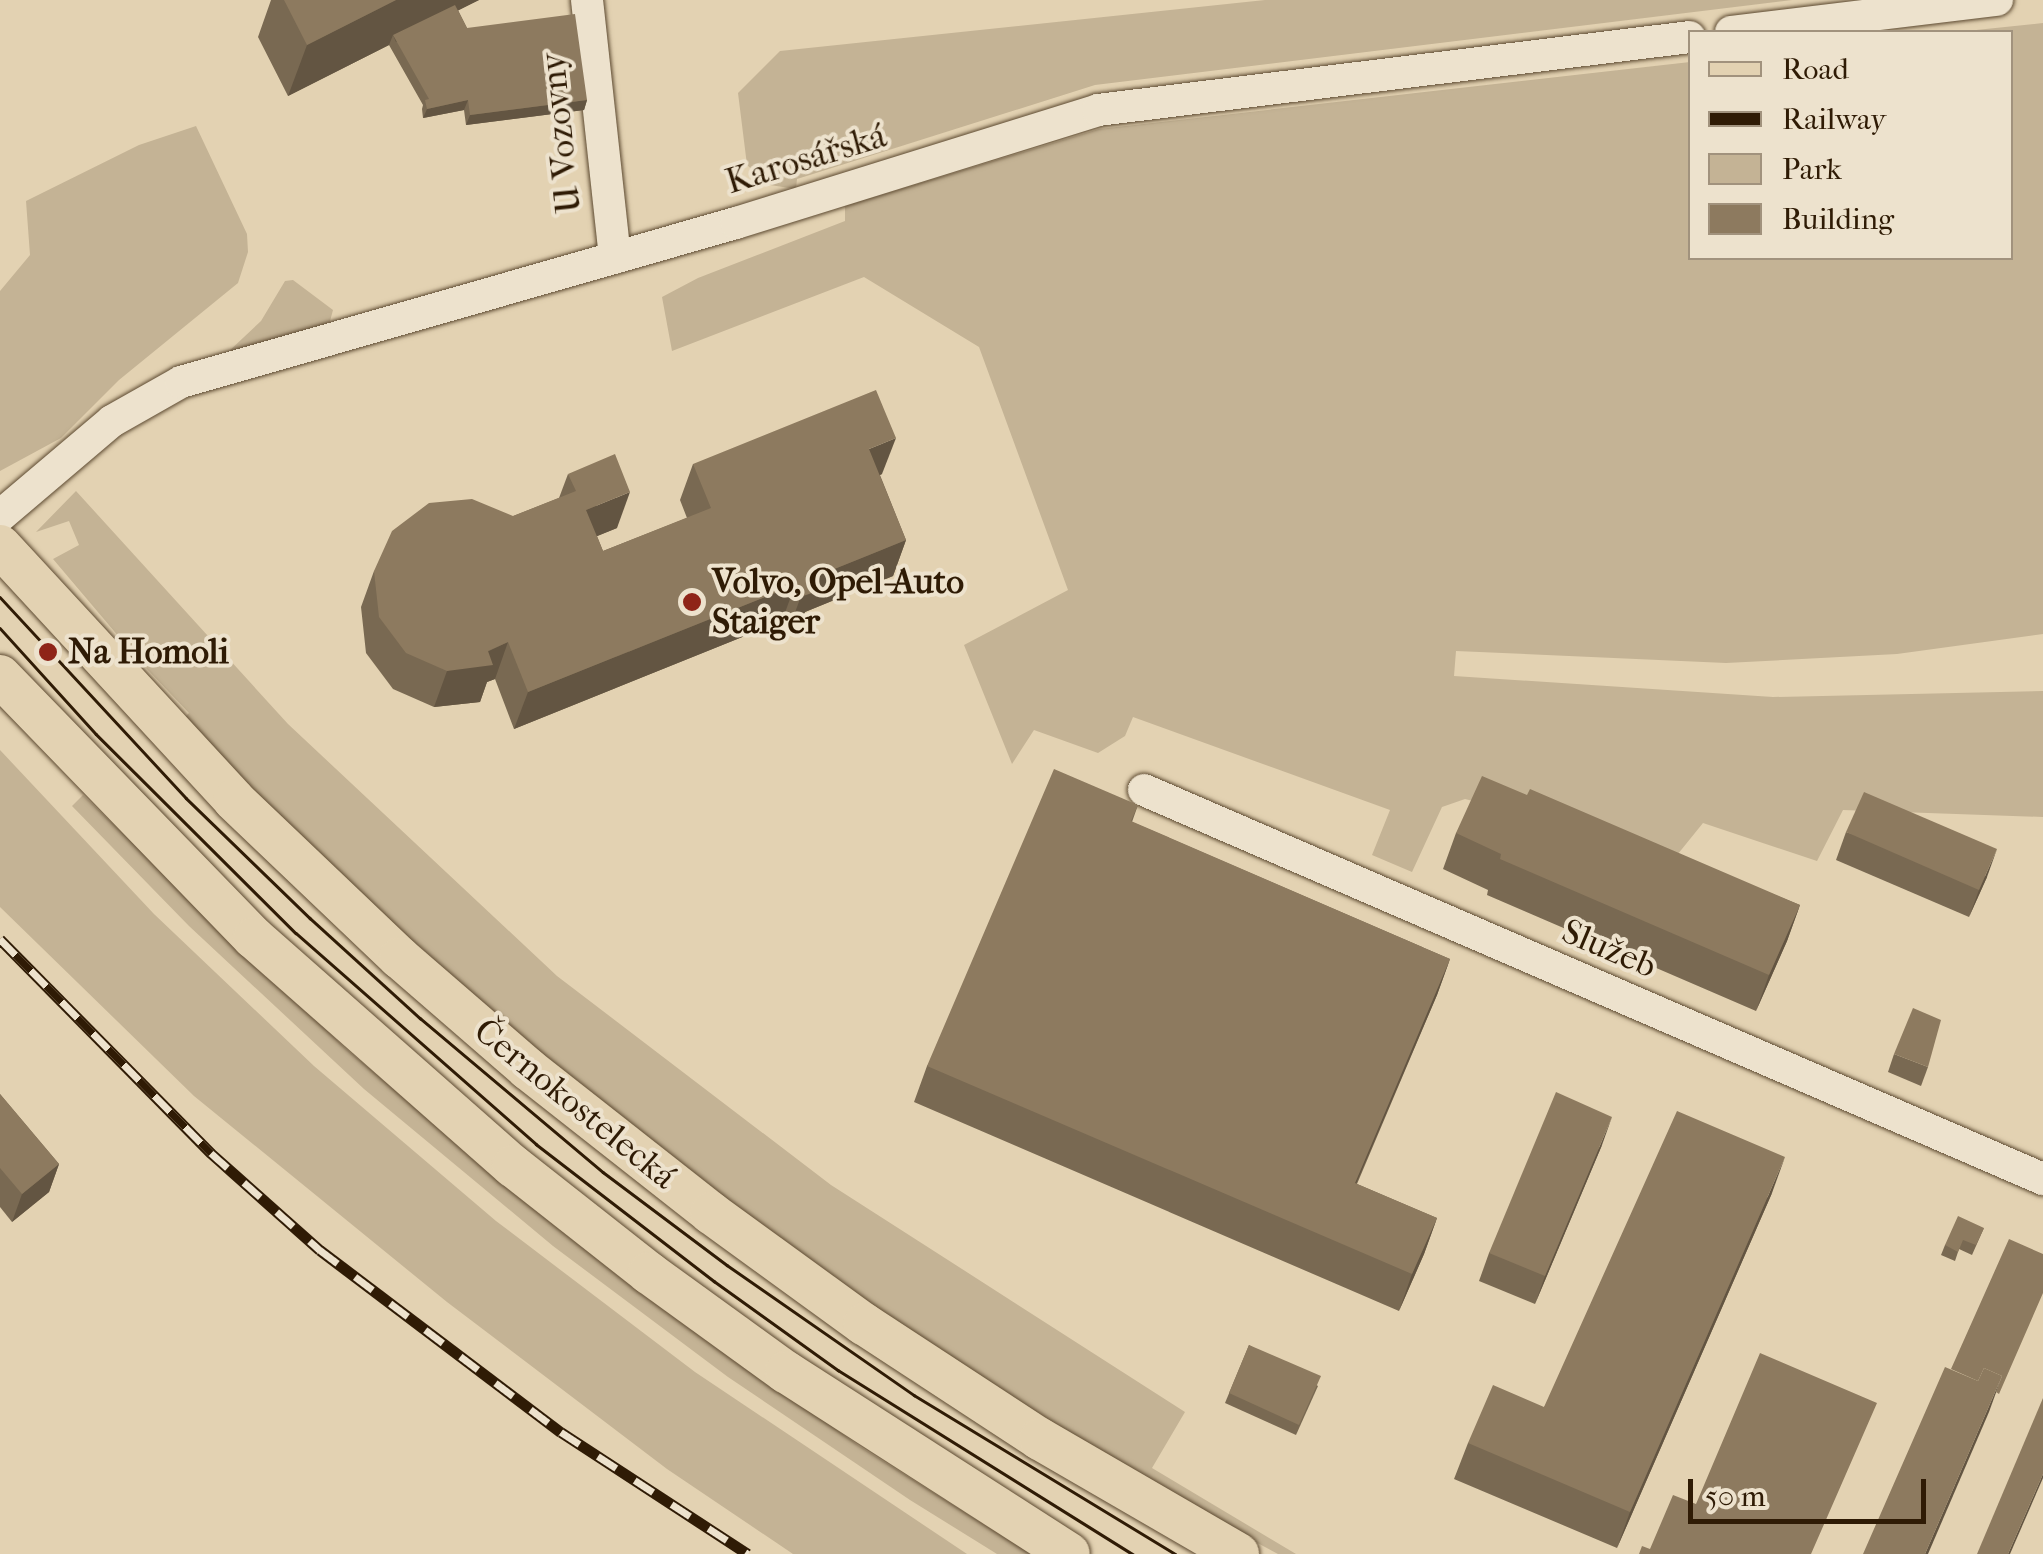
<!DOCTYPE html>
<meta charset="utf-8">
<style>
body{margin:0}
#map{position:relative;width:2043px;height:1554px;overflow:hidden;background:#e3d2b2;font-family:"IM FELL French Canon",serif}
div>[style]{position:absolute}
.green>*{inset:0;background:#c4b395}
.roads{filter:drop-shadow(0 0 2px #5c4930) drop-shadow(0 0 2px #5c4930)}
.minor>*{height:32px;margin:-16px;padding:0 16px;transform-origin:16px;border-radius:16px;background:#ede2cd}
.major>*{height:42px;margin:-21px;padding:0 21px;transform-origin:21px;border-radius:21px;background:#e3d2b2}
.tram>*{height:2.5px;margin:-1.25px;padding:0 1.25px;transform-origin:1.25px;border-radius:1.25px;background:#2f1b05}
.rail>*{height:11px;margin-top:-5.5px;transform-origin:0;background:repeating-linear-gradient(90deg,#ede2cd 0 22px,#2f1b05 0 44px);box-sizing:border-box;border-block:2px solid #2f1b05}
.wall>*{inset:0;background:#796952}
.shaded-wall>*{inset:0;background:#635542}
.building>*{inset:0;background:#8d7a5f}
.dots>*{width:28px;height:28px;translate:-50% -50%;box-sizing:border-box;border:5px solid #ede2cd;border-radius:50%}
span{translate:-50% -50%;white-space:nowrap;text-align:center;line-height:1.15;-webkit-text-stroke:8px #ede2cd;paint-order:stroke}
.street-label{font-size:35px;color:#2f1b05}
.poi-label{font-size:35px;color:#2f1b05;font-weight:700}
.left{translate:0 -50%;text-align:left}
.legend{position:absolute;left:1688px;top:30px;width:325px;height:230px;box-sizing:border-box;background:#ede2cd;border:2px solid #a1927d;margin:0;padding:12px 18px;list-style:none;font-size:30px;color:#2f1b05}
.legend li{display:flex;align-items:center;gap:20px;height:50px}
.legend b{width:50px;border:2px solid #a1927d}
.scale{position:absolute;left:1688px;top:1479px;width:238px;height:45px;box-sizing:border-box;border:5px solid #2f1b05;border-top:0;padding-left:12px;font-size:30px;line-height:35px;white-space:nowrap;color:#2f1b05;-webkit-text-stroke:8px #ede2cd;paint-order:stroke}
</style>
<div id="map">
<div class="green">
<div style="clip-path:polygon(1265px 0,1792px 0,1095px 85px,797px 179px,796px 189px,770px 185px,747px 165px,738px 93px,780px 51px)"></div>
<div style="clip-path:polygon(2043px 23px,2043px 634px,1897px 654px,1726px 663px,1456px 651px,1454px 676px,1773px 697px,2043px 691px,2043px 817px,1843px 810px,1817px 861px,1703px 823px,1669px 865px,1596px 832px,1465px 799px,1442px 807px,1412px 872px,1372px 855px,1390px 810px,1133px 717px,1125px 736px,1098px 753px,1034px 730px,1012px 764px,964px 645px,1068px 590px,979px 347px,864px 277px,672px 351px,662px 297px,698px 278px,845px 221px,845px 206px,1099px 129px,1690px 62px,1690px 258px,2010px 258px,2010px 32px,1957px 32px)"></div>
<div style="clip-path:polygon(196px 126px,247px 234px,248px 252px,238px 283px,119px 380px,61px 438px,0 471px,0 291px,30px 255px,26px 201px,139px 145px)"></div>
<div style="clip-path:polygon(293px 280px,333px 310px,329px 325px,227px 353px,261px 321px,285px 281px)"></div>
<div style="clip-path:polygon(76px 491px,288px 724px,557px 976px,831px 1185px,1185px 1412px,1152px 1468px,1296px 1554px,1278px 1554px,1209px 1517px,969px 1371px,763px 1229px,551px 1063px,344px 880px,182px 720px,189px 713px,146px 668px,151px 662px,141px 652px,136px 657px,53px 559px,79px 545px,69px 521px,36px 532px)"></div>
<div style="clip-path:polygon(0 750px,154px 914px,314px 1066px,496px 1221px,695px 1372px,967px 1554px,793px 1554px,667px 1469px,447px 1302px,194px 1096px,0 907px)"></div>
<div style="clip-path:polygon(83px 795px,346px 1049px,564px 1231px,859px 1446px,1031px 1554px,997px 1554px,910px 1500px,728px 1377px,553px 1246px,364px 1089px,189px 926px,72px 806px)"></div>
</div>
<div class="roads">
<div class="minor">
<div style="left:587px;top:0;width:259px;rotate:83.8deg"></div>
<div style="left:1731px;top:32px;width:268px;rotate:-6.9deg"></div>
<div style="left:0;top:516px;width:147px;rotate:-40.3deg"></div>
<div style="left:112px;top:421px;width:79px;rotate:-29.5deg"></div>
<div style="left:181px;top:382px;width:577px;rotate:-15.99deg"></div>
<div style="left:736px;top:223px;width:379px;rotate:-17.3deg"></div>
<div style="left:1098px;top:110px;width:596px;rotate:-7.03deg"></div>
<div style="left:1144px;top:790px;width:980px;rotate:23.4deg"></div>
</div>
<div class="major">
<div style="left:0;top:546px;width:345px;rotate:47.3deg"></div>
<div style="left:234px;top:800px;width:229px;rotate:43.6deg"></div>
<div style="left:400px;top:958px;width:169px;rotate:40.9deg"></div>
<div style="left:528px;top:1069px;width:233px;rotate:38.2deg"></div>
<div style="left:711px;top:1213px;width:189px;rotate:36deg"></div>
<div style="left:864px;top:1324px;width:210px;rotate:33.2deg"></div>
<div style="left:1040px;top:1439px;width:229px;rotate:30.1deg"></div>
<div style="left:0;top:676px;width:365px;rotate:45.9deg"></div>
<div style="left:254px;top:938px;width:345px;rotate:41.4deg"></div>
<div style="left:513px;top:1166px;width:173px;rotate:38.2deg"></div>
<div style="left:649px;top:1273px;width:169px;rotate:35.9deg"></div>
<div style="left:786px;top:1372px;width:336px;rotate:32.7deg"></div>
</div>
</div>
<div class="tram">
<div style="left:0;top:597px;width:274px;rotate:47.2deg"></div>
<div style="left:186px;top:798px;width:173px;rotate:44.1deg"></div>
<div style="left:310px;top:918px;width:149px;rotate:42.3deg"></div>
<div style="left:420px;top:1018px;width:239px;rotate:40.1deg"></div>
<div style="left:603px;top:1172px;width:155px;rotate:36.9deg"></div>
<div style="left:727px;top:1265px;width:228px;rotate:34.8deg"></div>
<div style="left:914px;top:1395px;width:306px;rotate:31.3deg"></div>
<div style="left:0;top:628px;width:143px;rotate:47.8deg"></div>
<div style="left:96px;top:734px;width:282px;rotate:44.9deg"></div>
<div style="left:296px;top:933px;width:320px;rotate:41.3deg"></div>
<div style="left:536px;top:1144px;width:225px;rotate:37.6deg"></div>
<div style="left:714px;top:1281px;width:153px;rotate:35.7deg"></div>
<div style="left:838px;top:1370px;width:348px;rotate:32deg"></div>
</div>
<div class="rail">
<div style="left:0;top:939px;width:301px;rotate:45.4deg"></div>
<div style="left:211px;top:1153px;width:146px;rotate:41.7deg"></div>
<div style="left:320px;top:1250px;width:302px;rotate:37.1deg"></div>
<div style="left:561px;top:1432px;width:223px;rotate:33.1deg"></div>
</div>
<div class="wall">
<div style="clip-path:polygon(271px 0,479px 0,458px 10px,467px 28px,587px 100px,584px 110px,466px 125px,464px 110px,423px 118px,422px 109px,423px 105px,389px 45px,288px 96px,258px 37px)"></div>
<div style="clip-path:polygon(693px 464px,882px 474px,880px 475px,906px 540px,893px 576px,805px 612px,799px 629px,787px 634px,782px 621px,514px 729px,495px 679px,487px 682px,480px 702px,434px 707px,393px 689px,366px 653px,361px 607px,374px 571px,559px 498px,568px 474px,617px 528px,597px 536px,603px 551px,687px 518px,680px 500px)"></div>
<div style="clip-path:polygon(1527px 795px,1800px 905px,1787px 941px,1756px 1011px,1487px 895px,1488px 890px,1443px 869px,1456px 833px)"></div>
<div style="clip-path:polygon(1138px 805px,1132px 822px,1450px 959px,1437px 995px,1357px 1184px,1437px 1218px,1424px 1254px,1399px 1311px,914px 1102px,927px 1066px)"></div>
<div style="clip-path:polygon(1846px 832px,1987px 877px,1969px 917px,1836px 860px)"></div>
<div style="clip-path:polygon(1894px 1054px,1928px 1067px,1921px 1086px,1888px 1072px)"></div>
<div style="clip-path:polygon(0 1094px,59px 1164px,49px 1192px,12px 1222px,0 1207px)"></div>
<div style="clip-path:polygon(1602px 1145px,1535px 1304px,1479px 1281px,1489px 1253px)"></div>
<div style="clip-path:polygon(1772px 1193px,1617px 1548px,1454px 1479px,1468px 1443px,1544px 1407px)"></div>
<div style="clip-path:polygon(1984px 1228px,1972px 1255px,1959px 1249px,1955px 1261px,1941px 1255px,1945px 1245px)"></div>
<div style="clip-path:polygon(1249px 1345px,1318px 1386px,1296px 1435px,1225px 1403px)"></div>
</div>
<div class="shaded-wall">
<div style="clip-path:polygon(396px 0,479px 0,396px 42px,393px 35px,389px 45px,288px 96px,307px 45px)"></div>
<div style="clip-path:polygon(468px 100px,464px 110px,423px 118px,427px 109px)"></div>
<div style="clip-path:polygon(587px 100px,584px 110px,466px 125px,470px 115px)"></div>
<div style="clip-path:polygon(896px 438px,882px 474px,856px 485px,869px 449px)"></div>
<div style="clip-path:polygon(630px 492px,617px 528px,573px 546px,586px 510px)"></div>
<div style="clip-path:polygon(906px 540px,893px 576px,805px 612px,799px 629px,787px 634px,807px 580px)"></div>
<div style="clip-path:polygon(795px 585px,782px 621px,514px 729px,528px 692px)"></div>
<div style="clip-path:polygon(508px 642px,495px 679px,487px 682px,480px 702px,434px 707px,447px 671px)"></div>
<div style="clip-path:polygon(1997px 849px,1987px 877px,1969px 917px,1979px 890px)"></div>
<div style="clip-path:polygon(1800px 905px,1787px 941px,1756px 1011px,1769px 975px)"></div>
<div style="clip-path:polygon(1450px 959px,1437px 995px,1341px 1219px,1355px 1183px)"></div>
<div style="clip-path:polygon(1612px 1117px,1602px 1145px,1535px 1304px,1545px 1276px)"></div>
<div style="clip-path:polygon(1785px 1157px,1772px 1193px,1617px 1548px,1630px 1512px)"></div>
<div style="clip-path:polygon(59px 1164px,49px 1192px,12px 1222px,22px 1194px)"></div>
<div style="clip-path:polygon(1437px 1218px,1424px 1254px,1399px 1311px,1412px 1274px)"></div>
<div style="clip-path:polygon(2002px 1376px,1989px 1412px,1928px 1554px,1925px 1554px)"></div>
<div style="clip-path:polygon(2043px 1474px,2043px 1478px,2010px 1554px,2008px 1554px)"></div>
</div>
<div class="building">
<div style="clip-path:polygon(284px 0,396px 0,307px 45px)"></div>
<div style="clip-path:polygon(455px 5px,467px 28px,575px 14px,587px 100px,470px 115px,468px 100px,427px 109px,425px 100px,429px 99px,393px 35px)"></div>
<div style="clip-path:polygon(876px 390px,896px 438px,869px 449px,906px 540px,807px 580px,812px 593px,800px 597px,795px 585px,528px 692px,508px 642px,488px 651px,493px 665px,447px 671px,406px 653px,379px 617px,374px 571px,392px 531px,429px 503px,472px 499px,513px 516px,576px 491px,568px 474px,615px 454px,630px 492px,586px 510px,603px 551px,711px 508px,693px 464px)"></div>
<div style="clip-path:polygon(1054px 769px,1138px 805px,1131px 821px,1450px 959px,1355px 1183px,1437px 1218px,1412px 1274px,927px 1066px)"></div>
<div style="clip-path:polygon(1482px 776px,1527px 795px,1530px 789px,1800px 905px,1769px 975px,1500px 859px,1501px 854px,1456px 833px)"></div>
<div style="clip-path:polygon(1864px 792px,1997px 849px,1979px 890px,1846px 832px)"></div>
<div style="clip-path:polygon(1913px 1008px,1941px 1020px,1928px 1067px,1894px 1054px)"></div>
<div style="clip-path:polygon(1556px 1092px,1612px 1117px,1545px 1276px,1489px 1253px)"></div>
<div style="clip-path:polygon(0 1094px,59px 1164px,22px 1194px,0 1168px)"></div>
<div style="clip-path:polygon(1677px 1111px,1785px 1157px,1630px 1512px,1468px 1443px,1493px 1385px,1544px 1407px)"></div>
<div style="clip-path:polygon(1958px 1216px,1984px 1228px,1976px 1245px,1963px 1240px,1958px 1252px,1945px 1245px)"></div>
<div style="clip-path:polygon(2009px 1239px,2043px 1254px,2043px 1293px,1999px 1394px,1996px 1392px,2002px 1376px,1984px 1368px,1978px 1381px,1951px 1369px)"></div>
<div style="clip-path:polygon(1249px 1345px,1321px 1376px,1299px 1425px,1229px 1393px)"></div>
<div style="clip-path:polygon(1760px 1353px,1877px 1403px,1811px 1554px,1639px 1554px,1642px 1546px,1650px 1549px,1673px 1495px,1696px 1504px)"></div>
<div style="clip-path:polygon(1945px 1367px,1978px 1381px,1984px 1368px,2002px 1376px,1925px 1554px,1863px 1554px)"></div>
<div style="clip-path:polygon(2043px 1398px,2043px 1474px,2008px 1554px,1977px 1554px)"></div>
</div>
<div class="dots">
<div style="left:692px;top:602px;background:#8f2418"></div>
<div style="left:48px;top:652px;background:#8f2418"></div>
</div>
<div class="street-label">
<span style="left:561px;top:133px;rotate:-96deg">U Vozovny</span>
<span style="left:806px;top:159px;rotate:-17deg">Karosářská</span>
<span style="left:1609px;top:949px;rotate:23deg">Služeb</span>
<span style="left:575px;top:1104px;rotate:39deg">Černokostelecká</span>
</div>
<div class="poi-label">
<span class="left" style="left:712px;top:602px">Volvo, Opel-Auto<br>Staiger</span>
<span class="left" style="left:68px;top:652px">Na Homoli</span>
</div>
<ul class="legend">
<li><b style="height:12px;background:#e3d2b2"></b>Road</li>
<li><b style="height:12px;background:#2f1b05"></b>Railway</li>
<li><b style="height:28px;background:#c4b395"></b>Park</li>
<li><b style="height:28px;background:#8d7a5f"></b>Building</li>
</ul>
<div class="scale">50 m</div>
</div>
